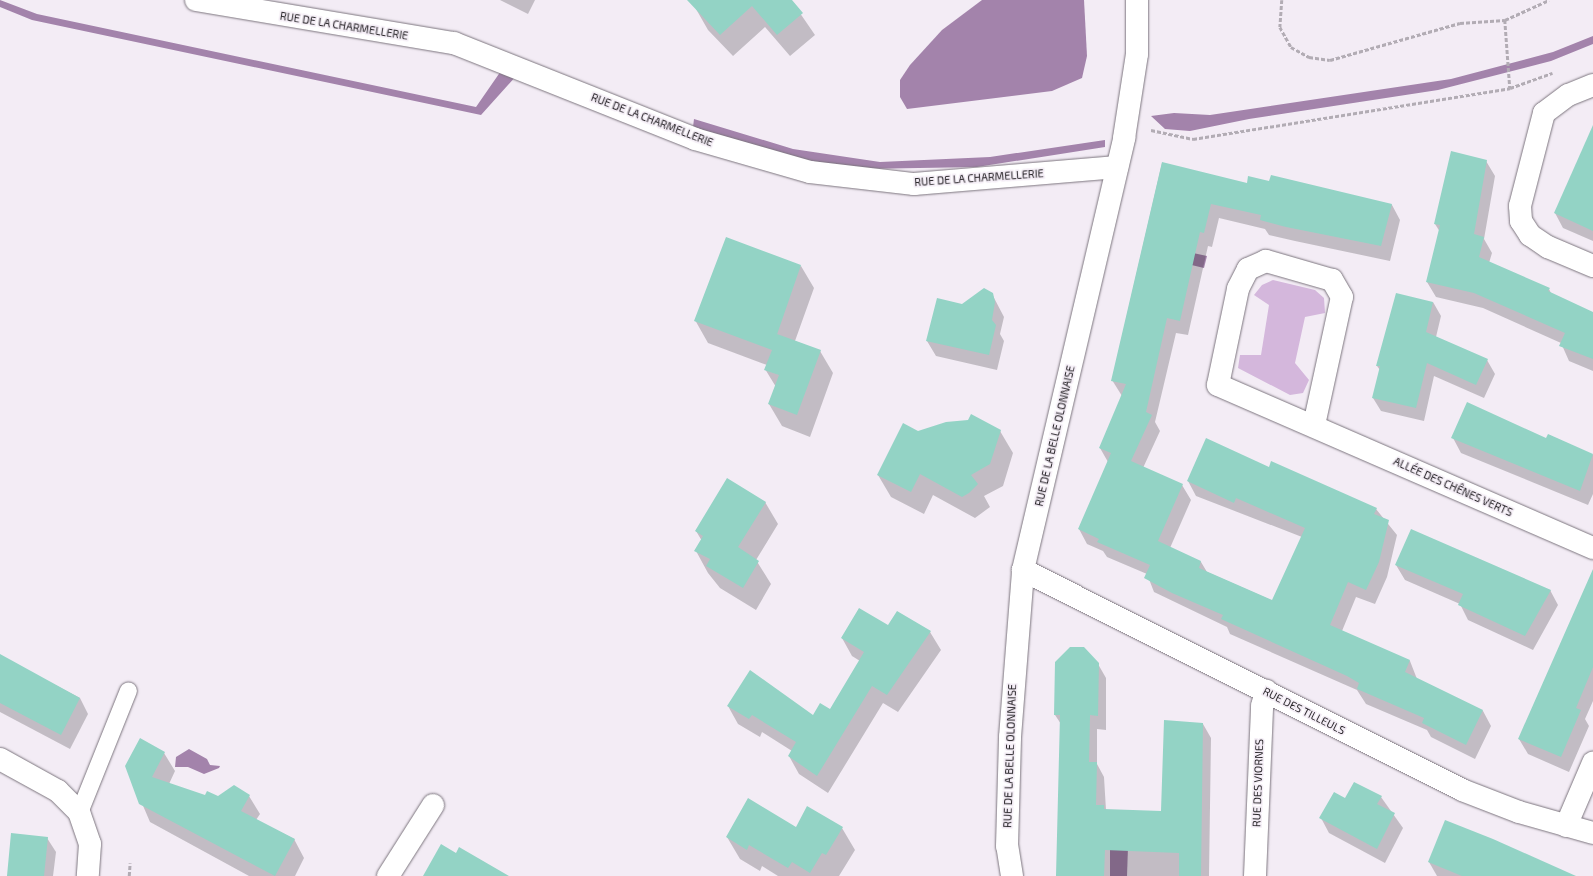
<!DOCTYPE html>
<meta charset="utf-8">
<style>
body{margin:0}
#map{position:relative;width:1593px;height:876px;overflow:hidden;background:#f3ecf5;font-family:"Exo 2",sans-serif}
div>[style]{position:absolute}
.green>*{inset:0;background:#d4b7dc}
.water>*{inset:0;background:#a383ab}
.shadow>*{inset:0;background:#0003}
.building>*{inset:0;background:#93d3c5}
.path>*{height:2.5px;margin-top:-1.25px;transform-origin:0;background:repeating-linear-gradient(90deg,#b2acb4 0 4px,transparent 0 6px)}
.roads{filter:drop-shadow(0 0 1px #7c757e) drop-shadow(0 0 1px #7c757e)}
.lane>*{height:17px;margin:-8.5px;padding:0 8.5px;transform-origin:8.5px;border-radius:8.5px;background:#fff}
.street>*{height:22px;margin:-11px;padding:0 11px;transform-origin:11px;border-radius:11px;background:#fff}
.secondary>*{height:22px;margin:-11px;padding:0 11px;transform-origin:11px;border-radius:11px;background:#fff}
span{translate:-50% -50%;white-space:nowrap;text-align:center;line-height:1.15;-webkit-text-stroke:3px #f3ecf5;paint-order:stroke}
.street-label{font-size:11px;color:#2a272b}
</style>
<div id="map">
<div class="green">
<div style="clip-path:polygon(1273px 280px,1315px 290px,1324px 298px,1325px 313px,1305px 317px,1295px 363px,1309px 380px,1303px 393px,1290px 395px,1238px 368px,1240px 355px,1261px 355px,1269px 305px,1254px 295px,1262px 285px)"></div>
</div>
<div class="water">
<div style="clip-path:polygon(0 0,37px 14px,476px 107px,503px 68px,518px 74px,481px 115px,32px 20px,0 7px)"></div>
<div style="clip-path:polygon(982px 0,1084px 0,1087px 56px,1082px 78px,1052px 91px,907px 109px,900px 97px,900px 80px,910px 65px,942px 30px)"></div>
<div style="clip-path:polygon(1593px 36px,1593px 44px,1551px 61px,1438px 90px,1249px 119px,1190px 131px,1165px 129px,1151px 116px,1174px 113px,1210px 115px,1451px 79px,1553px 52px)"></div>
<div style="clip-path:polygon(694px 119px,793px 149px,880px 162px,990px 157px,1105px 140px,1105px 147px,977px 167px,861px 169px,800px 159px,693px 127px)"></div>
<div style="clip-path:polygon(1156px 245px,1207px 256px,1204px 268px,1154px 256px)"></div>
<div style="clip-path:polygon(189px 749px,207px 759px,210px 765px,220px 766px,219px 768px,204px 774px,188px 767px,175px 767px,176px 757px)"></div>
<div style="clip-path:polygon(1110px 847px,1128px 847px,1127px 876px,1110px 876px)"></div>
</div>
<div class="shadow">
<div style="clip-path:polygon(500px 0,535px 0,528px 14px)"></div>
<div style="clip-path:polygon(706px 0,791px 0,815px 35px,790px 56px,765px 27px,733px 56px,708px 30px,696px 9px)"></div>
<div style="clip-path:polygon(1593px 149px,1593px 241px,1563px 228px,1555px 213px)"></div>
<div style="clip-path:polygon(1486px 161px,1495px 176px,1484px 239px,1492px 253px,1489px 263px,1549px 289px,1552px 295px,1593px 315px,1593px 371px,1569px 361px,1561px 343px,1483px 308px,1436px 297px,1427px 282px,1440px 232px,1435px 224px)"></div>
<div style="clip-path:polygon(1162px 163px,1247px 184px,1392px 205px,1400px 220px,1390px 261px,1295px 241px,1269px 235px,1265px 229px,1219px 218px,1212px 247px,1208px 246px,1188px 335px,1176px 333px,1155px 422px,1160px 431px,1143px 468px,1182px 485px,1191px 500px,1170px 548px,1201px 562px,1207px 572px,1273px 601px,1302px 537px,1196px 496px,1188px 481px,1269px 468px,1376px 509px,1397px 535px,1387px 577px,1375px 604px,1356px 597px,1342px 631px,1410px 661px,1417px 679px,1483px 711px,1491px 726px,1475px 759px,1431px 737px,1427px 730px,1366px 704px,1357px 690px,1230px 634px,1227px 627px,1154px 592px,1147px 574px,1107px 557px,1103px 551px,1087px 544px,1079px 529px,1108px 462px,1100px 448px,1122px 396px,1112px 380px)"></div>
<div style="clip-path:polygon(801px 266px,814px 288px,795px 341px,820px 351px,833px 373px,810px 437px,782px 426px,769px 404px,776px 387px,765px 369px,767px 365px,708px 343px,695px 320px)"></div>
<div style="clip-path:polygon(992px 294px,1004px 317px,1000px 334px,1004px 341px,997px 370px,936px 356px,927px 341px,962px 305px)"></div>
<div style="clip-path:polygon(1433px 302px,1441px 316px,1436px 337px,1487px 360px,1495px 374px,1484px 398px,1434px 376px,1424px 421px,1381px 411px,1373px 398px,1380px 370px,1377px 366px)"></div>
<div style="clip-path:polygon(1000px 431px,1013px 453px,1003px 486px,984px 496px,990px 507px,975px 518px,933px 495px,924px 514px,891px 497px,878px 475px,918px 432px)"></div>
<div style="clip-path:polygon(1549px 435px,1593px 455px,1593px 494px,1588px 505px,1461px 453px,1453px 438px,1547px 439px)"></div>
<div style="clip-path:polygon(765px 502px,778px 524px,756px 560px,771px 584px,756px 610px,720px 588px,708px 573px,696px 551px,702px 541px,696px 531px)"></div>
<div style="clip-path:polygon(1396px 565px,1550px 590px,1558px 605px,1533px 650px,1468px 620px,1460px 604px,1405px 580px)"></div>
<div style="clip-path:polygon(1593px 608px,1593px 701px,1585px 719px,1589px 726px,1569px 772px,1528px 754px,1519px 739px)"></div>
<div style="clip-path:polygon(888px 626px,930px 632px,941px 650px,898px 712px,883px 703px,828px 793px,799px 774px,789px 756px,792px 751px,762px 732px,760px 737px,738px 724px,728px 706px,813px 716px,830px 711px,860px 661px,852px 656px,842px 638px)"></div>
<div style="clip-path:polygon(0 656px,80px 698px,88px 714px,70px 749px,0 712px)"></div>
<div style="clip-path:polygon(1098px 664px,1106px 678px,1106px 730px,1097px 729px,1097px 764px,1104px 777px,1106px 810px,1162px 812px,1203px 724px,1211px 738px,1209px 876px,1057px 876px,1061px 724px,1055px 715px)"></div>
<div style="clip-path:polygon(164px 753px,175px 771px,169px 784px,205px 797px,249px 796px,260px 814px,256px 820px,294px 839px,304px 858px,295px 876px,249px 876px,150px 822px,126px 766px)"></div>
<div style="clip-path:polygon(1381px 797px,1403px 828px,1385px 863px,1329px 833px,1321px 818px,1345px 800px)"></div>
<div style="clip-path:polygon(796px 828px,842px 828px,855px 850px,839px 876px,778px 876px,762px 866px,760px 871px,740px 859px,727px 837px)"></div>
<div style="clip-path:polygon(47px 838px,56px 852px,53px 876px,8px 876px)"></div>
<div style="clip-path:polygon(1429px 862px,1568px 876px,1437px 876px)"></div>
</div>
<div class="building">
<div style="clip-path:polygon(687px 0,792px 0,803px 13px,777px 35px,752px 6px,720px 35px)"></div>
<div style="clip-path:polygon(1593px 125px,1593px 231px,1554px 213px)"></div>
<div style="clip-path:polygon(1451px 151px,1487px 160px,1474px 234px,1484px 237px,1479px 257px,1550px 288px,1548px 291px,1593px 312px,1593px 359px,1559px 346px,1565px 333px,1474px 293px,1426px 282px,1440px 225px,1434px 224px)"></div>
<div style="clip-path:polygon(1162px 162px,1247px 183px,1248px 176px,1269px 181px,1271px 175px,1392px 204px,1381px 246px,1286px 227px,1260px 220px,1261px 215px,1211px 204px,1204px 233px,1200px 232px,1180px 321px,1167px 318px,1146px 412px,1152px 415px,1131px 461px,1183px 484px,1158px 541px,1201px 561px,1199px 568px,1272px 600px,1305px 528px,1236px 498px,1234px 503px,1187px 481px,1206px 438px,1269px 467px,1271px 461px,1377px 508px,1374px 514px,1389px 520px,1379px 562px,1366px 590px,1348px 582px,1330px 625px,1410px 660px,1405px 672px,1483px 710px,1466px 745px,1422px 723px,1424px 718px,1357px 689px,1359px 683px,1347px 676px,1221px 619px,1223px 615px,1172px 593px,1144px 578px,1150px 565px,1097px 542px,1099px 539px,1078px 529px,1111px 453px,1099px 448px,1126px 384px,1111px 381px)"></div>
<div style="clip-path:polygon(726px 237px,801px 265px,772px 349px,777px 334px,821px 350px,797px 415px,768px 404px,779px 375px,764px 370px,772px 350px,694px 321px)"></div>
<div style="clip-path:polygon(984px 288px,993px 293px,995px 302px,992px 320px,996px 325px,989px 355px,926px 341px,937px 298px,962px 304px)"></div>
<div style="clip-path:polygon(1396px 293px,1433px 302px,1426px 332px,1488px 359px,1476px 385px,1427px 363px,1416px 408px,1372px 398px,1380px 366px,1376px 366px)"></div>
<div style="clip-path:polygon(1467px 402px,1546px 438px,1548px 434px,1593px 454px,1580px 491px,1451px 438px)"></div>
<div style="clip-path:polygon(971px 414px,1001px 430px,990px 464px,971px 475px,978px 484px,969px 493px,962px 497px,920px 474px,911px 492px,877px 475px,903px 423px,918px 431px,946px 422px,968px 420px)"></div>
<div style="clip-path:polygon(727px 478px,766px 502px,738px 547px,759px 561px,743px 588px,706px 566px,710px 559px,694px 551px,703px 536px,695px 531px)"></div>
<div style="clip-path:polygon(1411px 529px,1551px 590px,1525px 636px,1458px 605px,1463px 594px,1395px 565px)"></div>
<div style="clip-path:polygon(1593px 569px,1593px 667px,1576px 708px,1581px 710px,1561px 757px,1518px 739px)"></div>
<div style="clip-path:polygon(859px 608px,888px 625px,897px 611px,931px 631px,887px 695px,872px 686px,817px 776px,788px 756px,796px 742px,752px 715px,749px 719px,727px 706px,750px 670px,813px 715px,820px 703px,830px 709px,864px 652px,841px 638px)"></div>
<div style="clip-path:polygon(1070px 647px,1084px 647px,1099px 663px,1098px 716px,1090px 715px,1089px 762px,1097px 762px,1096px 805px,1104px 805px,1104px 809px,1161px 811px,1164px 720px,1203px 723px,1201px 876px,1179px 876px,1179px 853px,1105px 850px,1104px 876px,1056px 876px,1060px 715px,1054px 715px,1055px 662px)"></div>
<div style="clip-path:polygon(0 654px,80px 698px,61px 735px,0 703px)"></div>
<div style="clip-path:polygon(140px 738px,165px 752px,152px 777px,205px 795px,207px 791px,218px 796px,234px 785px,250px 795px,241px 811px,295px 839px,275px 876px,139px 804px,125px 766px)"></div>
<div style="clip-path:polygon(1354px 782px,1382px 796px,1377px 804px,1395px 813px,1377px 849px,1319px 818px,1334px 792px,1345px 798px)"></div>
<div style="clip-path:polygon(748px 798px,796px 827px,807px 806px,843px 827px,826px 855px,822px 853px,810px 873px,792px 862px,788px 868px,749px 845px,747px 850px,726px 837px)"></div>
<div style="clip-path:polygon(1445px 820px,1493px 839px,1576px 876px,1462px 876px,1428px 862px)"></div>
<div style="clip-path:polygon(11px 833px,48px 837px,44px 876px,7px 876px)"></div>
<div style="clip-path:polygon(441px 844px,456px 853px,459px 847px,509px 876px,423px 876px)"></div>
</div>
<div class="path">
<div style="left:1282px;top:0;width:27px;rotate:94deg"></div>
<div style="left:1280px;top:27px;width:23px;rotate:61deg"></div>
<div style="left:1291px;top:47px;width:21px;rotate:29deg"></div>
<div style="left:1309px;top:57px;width:21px;rotate:8deg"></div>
<div style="left:1330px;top:60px;width:135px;rotate:-15.9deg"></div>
<div style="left:1460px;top:23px;width:45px;rotate:-3.8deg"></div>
<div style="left:1505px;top:20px;width:68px;rotate:85.8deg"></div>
<div style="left:1505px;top:20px;width:48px;rotate:-24.4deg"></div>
<div style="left:1151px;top:130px;width:43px;rotate:12.1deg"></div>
<div style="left:1193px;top:139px;width:321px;rotate:-9.1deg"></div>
<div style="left:1510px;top:88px;width:45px;rotate:-19.7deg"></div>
<div style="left:129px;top:876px;width:13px;rotate:-86deg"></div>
</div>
<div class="roads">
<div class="lane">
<div style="left:79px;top:812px;width:131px;rotate:-68.1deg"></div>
</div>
<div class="street">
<div style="left:196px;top:0;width:262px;rotate:9.5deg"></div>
<div style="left:454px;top:43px;width:259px;rotate:21.7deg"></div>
<div style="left:695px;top:139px;width:120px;rotate:16deg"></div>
<div style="left:810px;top:172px;width:105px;rotate:6.6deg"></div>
<div style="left:914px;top:184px;width:204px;rotate:-4.8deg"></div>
<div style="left:1593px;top:85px;width:27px;rotate:158deg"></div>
<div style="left:1568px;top:95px;width:30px;rotate:143deg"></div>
<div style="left:1544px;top:113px;width:96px;rotate:104.5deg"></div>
<div style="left:1520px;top:206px;width:15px;rotate:86deg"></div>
<div style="left:1521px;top:221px;width:17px;rotate:57deg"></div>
<div style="left:1530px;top:235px;width:22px;rotate:34deg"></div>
<div style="left:1548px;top:247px;width:49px;rotate:22.9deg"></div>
<div style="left:1314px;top:425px;width:131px;rotate:-77.7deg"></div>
<div style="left:1342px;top:297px;width:20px;rotate:-120deg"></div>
<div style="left:1332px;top:280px;width:69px;rotate:-163.9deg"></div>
<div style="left:1266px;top:261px;width:20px;rotate:156deg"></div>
<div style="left:1248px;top:269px;width:22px;rotate:117deg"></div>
<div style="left:1238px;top:289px;width:98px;rotate:101.8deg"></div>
<div style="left:1218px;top:385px;width:409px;rotate:23.5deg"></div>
<div style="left:1023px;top:570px;width:491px;rotate:26.6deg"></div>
<div style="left:1462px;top:790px;width:61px;rotate:21.1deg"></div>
<div style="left:1519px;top:812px;width:77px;rotate:15.8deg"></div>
<div style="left:0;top:759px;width:66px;rotate:28.9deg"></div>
<div style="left:58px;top:791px;width:30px;rotate:45deg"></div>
<div style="left:79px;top:812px;width:34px;rotate:71deg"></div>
<div style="left:90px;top:844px;width:32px;rotate:94deg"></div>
<div style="left:1566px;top:826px;width:69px;rotate:-66.8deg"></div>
<div style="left:388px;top:876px;width:84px;rotate:-57.6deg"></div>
<div style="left:1255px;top:876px;width:170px;rotate:-87.6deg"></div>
<div style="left:1262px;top:706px;width:16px;rotate:-75deg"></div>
</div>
<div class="secondary">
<div style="left:1012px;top:876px;width:30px;rotate:-99deg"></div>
<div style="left:1007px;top:846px;width:109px;rotate:-88.4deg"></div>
<div style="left:1010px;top:737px;width:168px;rotate:-85.5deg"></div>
<div style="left:1023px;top:570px;width:444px;rotate:-76.8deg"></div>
<div style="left:1124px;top:138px;width:85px;rotate:-81.2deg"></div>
<div style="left:1137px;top:54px;width:54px;rotate:-90deg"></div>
</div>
</div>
<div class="street-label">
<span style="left:344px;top:26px;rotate:9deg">RUE DE LA CHARMELLERIE</span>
<span style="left:652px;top:120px;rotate:21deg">RUE DE LA CHARMELLERIE</span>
<span style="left:979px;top:178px;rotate:-4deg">RUE DE LA CHARMELLERIE</span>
<span style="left:1055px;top:436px;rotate:-77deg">RUE DE LA BELLE OLONNAISE</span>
<span style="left:1453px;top:487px;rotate:24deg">ALLÉE DES CHÊNES VERTS</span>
<span style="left:1304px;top:711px;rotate:27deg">RUE DES TILLEULS</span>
<span style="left:1010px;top:756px;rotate:-88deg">RUE DE LA BELLE OLONNAISE</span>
<span style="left:1258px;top:783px;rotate:-88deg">RUE DES VIORNES</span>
</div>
</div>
